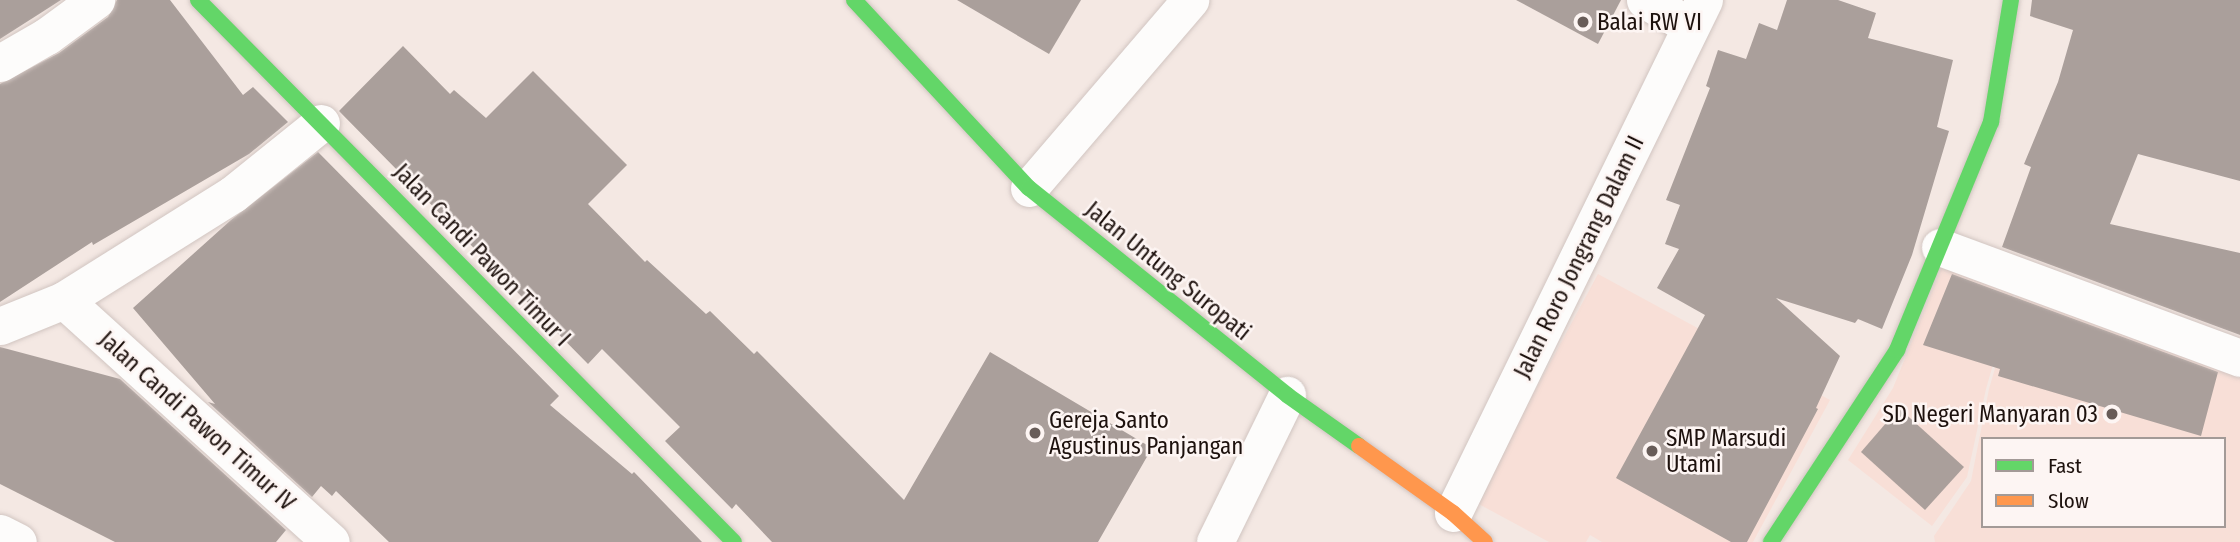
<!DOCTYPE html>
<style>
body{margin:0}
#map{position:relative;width:2240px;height:542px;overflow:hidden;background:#f4e8e3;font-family:"Fira Sans Condensed",sans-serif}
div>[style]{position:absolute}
.built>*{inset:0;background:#f8dfd7}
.building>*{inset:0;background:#aa9f9b}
.roads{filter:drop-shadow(0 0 2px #d1c5c1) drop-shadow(0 0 2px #d1c5c1)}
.street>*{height:37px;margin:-18.5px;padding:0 18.5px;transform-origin:18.5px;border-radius:18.5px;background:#fdfcfb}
.fast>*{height:16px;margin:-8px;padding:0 8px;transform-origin:8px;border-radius:8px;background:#63d668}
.slow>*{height:16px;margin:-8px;padding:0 8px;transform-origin:8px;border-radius:8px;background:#ff974d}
.dots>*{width:19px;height:19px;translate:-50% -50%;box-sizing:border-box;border:4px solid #fdf5f3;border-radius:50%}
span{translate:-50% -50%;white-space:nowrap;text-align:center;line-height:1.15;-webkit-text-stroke:5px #fdf5f3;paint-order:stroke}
.poi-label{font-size:23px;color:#1d110d}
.left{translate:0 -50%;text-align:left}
.right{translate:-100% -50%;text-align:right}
.street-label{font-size:23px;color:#1d110d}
.legend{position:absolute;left:1981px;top:437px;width:245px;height:91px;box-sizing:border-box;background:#fdf5f3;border:2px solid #a39a97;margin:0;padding:9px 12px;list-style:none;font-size:21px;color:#1d110d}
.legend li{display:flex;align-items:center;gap:14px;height:35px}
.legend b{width:35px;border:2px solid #a39a97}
</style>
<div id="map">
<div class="built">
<div style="clip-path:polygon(1945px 259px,2016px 283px,1986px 389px,1967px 477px,1932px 526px,1848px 460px,1893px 388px)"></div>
<div style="clip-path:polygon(1598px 274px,1830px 400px,1753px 542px,1602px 542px,1590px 535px,1586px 542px,1549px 542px,1475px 502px)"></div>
<div style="clip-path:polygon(evenodd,2018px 289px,2240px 359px,2240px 542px,1935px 542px,1934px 536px,1971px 481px,1989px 389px,2018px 289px,1983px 439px,2224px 439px,2224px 526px,1983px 526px,1983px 439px)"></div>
</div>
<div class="building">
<div style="clip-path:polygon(0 0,61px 0,0 39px)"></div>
<div style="clip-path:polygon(117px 0,170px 0,243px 95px,253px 87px,288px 122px,249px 154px,93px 245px,92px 242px,0 302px,0 84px,59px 53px,108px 17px)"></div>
<div style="clip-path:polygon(957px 0,1081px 0,1049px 54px)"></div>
<div style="clip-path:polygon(1516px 0,1621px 0,1598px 44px)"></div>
<div style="clip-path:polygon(1787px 0,1838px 0,1876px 13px,1868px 38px,1953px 60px,1937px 127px,1949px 131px,1912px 255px,1882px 329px,1858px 319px,1855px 323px,1776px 298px,1840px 356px,1816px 408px,1818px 409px,1747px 542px,1731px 542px,1616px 478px,1705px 315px,1657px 288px,1679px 249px,1665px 244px,1680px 205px,1666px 200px,1710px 88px,1706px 86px,1718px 50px,1746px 59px,1759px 23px,1777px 30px)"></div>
<div style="clip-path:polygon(2032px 0,2240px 0,2240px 181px,2138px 154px,2110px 224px,2240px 253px,2240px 335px,2002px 247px,2031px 167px,2024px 164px,2058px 82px,2073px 30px,2030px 16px)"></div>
<div style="clip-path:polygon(403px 46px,450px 94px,454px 90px,486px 118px,533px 71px,627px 165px,588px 204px,645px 262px,647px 260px,706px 314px,710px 311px,754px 354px,757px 351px,904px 500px,990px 352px,1152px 448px,1098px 542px,772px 542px,736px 504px,732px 509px,665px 441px,680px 427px,602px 349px,588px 364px,339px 111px)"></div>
<div style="clip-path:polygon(318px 152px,559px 396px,550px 405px,632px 474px,634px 472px,702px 542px,389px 542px,336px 491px,332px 496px,321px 486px,312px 497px,208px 402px,215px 404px,133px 308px,231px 220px)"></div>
<div style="clip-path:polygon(1952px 274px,2218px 372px,2201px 436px,1998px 376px,2000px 369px,1923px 345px)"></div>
<div style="clip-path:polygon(0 347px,120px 379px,286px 530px,276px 542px,115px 542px,0 484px)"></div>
<div style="clip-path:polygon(1899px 408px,1964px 467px,1925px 510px,1861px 452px)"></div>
</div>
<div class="roads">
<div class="street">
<div style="left:1645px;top:0;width:52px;rotate:30deg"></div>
<div style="left:0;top:63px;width:54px;rotate:-29.9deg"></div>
<div style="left:47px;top:36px;width:61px;rotate:-36.3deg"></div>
<div style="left:1029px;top:188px;width:248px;rotate:-49.4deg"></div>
<div style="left:1940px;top:247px;width:320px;rotate:20.3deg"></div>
<div style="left:64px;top:300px;width:360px;rotate:42.2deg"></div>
<div style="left:0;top:326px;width:69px;rotate:-22.1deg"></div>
<div style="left:64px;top:300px;width:199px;rotate:-32.1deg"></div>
<div style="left:233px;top:194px;width:113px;rotate:-38.9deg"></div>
<div style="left:1453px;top:513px;width:571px;rotate:-63.93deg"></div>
<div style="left:0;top:533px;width:20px;rotate:27deg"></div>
<div style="left:1215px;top:542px;width:164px;rotate:-63.9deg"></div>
</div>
<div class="fast">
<div style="left:198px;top:0;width:762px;rotate:45.32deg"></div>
<div style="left:854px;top:0;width:257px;rotate:47.1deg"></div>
<div style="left:1029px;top:188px;width:331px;rotate:38.7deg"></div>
<div style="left:1287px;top:395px;width:88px;rotate:35.3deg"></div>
<div style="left:1771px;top:542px;width:230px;rotate:-56.7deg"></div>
<div style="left:1897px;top:350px;width:247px;rotate:-67.6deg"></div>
<div style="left:1991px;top:122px;width:124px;rotate:-80.7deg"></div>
</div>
<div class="slow">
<div style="left:1359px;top:446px;width:115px;rotate:35.5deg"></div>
<div style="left:1453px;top:513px;width:43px;rotate:42.2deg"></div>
</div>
</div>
<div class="dots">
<div style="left:1583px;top:22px;background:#685c58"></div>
<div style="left:2112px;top:414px;background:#685c58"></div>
<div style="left:1035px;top:433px;background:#685c58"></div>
<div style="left:1652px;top:451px;background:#685c58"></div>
</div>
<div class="poi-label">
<span class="left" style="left:1597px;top:22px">Balai RW VI</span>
<span class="right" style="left:2098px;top:414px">SD Negeri Manyaran 03</span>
<span class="left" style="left:1049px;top:433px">Gereja Santo<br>Agustinus Panjangan</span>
<span class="left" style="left:1666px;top:451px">SMP Marsudi<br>Utami</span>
</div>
<div class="street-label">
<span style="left:482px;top:255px;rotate:46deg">Jalan Candi Pawon Timur I</span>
<span style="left:1579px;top:257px;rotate:-64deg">Jalan Roro Jongrang Dalam II</span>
<span style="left:1168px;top:271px;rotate:39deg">Jalan Untung Suropati</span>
<span style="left:197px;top:421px;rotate:42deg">Jalan Candi Pawon Timur IV</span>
</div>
<ul class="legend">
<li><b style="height:9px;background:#63d668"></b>Fast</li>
<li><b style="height:9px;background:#ff974d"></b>Slow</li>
</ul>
</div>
